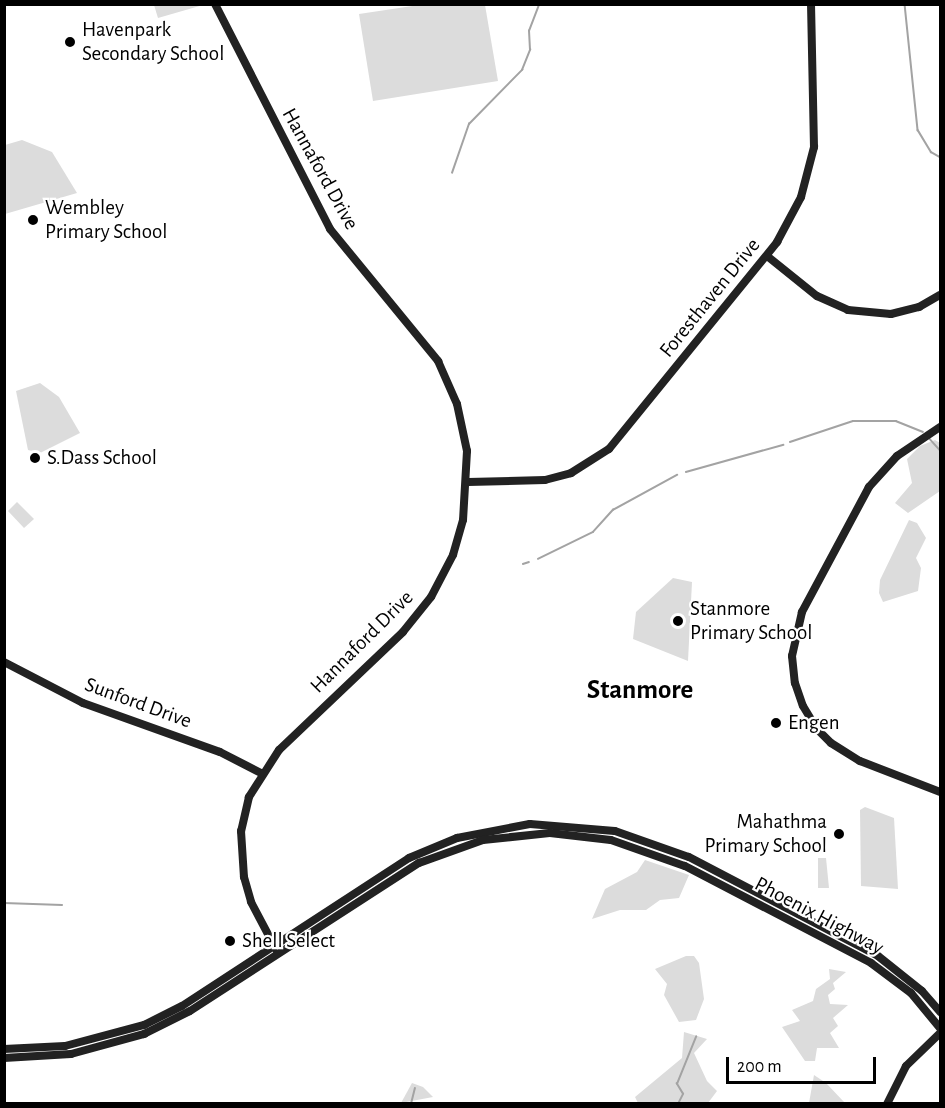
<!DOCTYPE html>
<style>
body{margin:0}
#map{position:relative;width:945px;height:1108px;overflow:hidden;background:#fff;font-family:"Alegreya Sans",sans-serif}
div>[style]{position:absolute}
.green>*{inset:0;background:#dcdcdc}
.stream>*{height:1.5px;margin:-0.75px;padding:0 0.75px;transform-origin:0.75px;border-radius:0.75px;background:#a3a3a3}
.secondary>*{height:8px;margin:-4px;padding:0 4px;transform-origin:4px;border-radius:4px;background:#222}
.dots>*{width:16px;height:16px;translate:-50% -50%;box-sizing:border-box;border:3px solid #fff;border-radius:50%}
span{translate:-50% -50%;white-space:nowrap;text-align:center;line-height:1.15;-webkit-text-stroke:4.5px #fff;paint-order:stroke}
.poi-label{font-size:21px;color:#000}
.left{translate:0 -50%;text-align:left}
.right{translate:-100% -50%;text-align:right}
.street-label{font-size:21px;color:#000}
.district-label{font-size:27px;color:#000;font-weight:700}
.frame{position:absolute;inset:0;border:6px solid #000;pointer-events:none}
.scale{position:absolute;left:726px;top:1057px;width:150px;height:27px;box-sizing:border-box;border:3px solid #000;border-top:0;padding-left:8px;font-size:18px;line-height:21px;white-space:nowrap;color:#000;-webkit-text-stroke:4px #fff;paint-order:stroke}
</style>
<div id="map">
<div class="green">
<div style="clip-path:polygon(203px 5px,158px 18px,154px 5px,203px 4px)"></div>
<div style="clip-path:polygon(419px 5px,485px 5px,498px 81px,373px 101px,359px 14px)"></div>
<div style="clip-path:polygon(22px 140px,52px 152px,77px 193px,5px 214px,5px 145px)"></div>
<div style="clip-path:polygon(40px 383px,59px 397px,80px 433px,40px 453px,28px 450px,16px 391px)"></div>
<div style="clip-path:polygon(935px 440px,940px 443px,940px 491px,908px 513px,895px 503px,912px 483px,907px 459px,920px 446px)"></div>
<div style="clip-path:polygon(17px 502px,34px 519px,24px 528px,8px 511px)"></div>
<div style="clip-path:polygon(909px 520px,917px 523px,926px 538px,916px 558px,921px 568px,918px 591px,883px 602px,879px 593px,880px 580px)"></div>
<div style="clip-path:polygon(673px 578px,692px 582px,688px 661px,633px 639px,636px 612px)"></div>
<div style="clip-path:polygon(865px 807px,894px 818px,898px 889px,861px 886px,860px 810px)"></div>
<div style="clip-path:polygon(818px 858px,826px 858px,829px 888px,818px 888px)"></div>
<div style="clip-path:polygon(645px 860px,689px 875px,679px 898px,660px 900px,646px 910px,620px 910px,592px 919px,605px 889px,637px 872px)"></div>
<div style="clip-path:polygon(686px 956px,694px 956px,699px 963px,704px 999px,696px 1020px,679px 1022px,664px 995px,667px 984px,655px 969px)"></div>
<div style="clip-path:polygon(829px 969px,846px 972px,833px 983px,835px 989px,828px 995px,830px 1004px,848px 1005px,833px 1018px,838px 1026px,830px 1033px,839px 1048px,817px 1048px,815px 1061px,805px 1061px,782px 1027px,800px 1021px,792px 1010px,813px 1001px,816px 989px,830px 979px)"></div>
<div style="clip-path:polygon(684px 1032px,707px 1039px,694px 1053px,707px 1081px,717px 1091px,708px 1103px,638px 1103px,635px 1097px,682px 1058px)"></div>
<div style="clip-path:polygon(814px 1075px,826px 1083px,845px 1103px,809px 1103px)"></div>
<div style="clip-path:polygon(412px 1083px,423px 1087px,433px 1097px,401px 1103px)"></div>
</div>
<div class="stream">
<div style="left:905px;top:4px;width:127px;rotate:84.1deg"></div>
<div style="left:918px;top:130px;width:26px;rotate:59deg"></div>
<div style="left:931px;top:152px;width:10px;rotate:29deg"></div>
<div style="left:452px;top:173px;width:52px;rotate:-70.9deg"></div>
<div style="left:469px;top:124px;width:76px;rotate:-45.5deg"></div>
<div style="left:522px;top:70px;width:22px;rotate:-68deg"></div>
<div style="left:530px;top:50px;width:19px;rotate:-93deg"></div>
<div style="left:529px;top:31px;width:26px;rotate:-69deg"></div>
<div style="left:930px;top:439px;width:15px;rotate:48deg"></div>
<div style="left:790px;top:442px;width:66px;rotate:-18.4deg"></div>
<div style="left:853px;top:421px;width:43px"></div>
<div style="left:896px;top:421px;width:29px;rotate:22deg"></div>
<div style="left:686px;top:472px;width:101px;rotate:-15.6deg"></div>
<div style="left:538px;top:559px;width:61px;rotate:-26.1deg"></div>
<div style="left:593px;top:532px;width:30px;rotate:-48deg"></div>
<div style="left:613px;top:510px;width:73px;rotate:-28.7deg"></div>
<div style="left:523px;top:564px;width:6px;rotate:-18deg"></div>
<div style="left:4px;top:903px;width:58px;rotate:2deg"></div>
<div style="left:411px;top:1104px;width:16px;rotate:-76deg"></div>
<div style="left:678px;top:1104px;width:11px;rotate:-63deg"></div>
<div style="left:683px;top:1094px;width:12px;rotate:-121deg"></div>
<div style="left:677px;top:1084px;width:51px;rotate:-68deg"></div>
</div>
<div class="secondary">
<div style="left:215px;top:4px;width:253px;rotate:62.9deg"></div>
<div style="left:330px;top:229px;width:171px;rotate:50.7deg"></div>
<div style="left:438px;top:361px;width:47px;rotate:66.2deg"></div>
<div style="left:457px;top:404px;width:48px;rotate:78deg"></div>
<div style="left:467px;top:451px;width:69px;rotate:93.3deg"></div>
<div style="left:463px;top:520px;width:36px;rotate:106deg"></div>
<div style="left:453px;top:555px;width:47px;rotate:117.6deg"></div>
<div style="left:431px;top:597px;width:45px;rotate:128.7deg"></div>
<div style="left:403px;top:632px;width:171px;rotate:136.4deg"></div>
<div style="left:279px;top:750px;width:56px;rotate:122.6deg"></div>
<div style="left:249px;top:797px;width:35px;rotate:103deg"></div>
<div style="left:241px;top:831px;width:46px;rotate:86.3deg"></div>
<div style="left:244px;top:877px;width:26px;rotate:74deg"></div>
<div style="left:251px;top:902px;width:58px;rotate:62.1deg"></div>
<div style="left:767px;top:256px;width:64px;rotate:38.7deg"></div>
<div style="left:817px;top:296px;width:34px;rotate:24deg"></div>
<div style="left:848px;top:310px;width:43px;rotate:5.3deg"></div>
<div style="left:891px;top:314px;width:29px;rotate:-14deg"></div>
<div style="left:919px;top:307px;width:24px;rotate:-30deg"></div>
<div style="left:940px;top:427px;width:52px;rotate:146deg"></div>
<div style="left:897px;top:456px;width:42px;rotate:132.1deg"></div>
<div style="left:869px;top:487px;width:142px;rotate:118.2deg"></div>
<div style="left:802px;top:612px;width:45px;rotate:102.8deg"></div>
<div style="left:792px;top:656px;width:27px;rotate:84deg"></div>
<div style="left:795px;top:683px;width:24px;rotate:71deg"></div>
<div style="left:803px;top:706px;width:26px;rotate:59deg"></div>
<div style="left:816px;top:728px;width:21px;rotate:45deg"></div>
<div style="left:831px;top:743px;width:34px;rotate:32deg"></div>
<div style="left:860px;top:761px;width:86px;rotate:21.2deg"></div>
<div style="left:468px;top:482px;width:77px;rotate:-1.5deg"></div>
<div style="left:545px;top:480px;width:27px;rotate:-15deg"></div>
<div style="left:571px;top:473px;width:45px;rotate:-32.3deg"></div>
<div style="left:609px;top:449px;width:267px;rotate:-50.9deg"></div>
<div style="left:777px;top:242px;width:51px;rotate:-61.9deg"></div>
<div style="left:801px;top:197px;width:52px;rotate:-75.4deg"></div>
<div style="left:814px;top:147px;width:143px;rotate:-91.2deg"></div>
<div style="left:4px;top:662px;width:89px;rotate:27.4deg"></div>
<div style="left:83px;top:703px;width:145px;rotate:19.7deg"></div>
<div style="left:220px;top:752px;width:46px;rotate:27.1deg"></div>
<div style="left:4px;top:1049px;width:61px;rotate:-2.8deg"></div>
<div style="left:65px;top:1046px;width:82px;rotate:-14.9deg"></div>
<div style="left:144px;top:1025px;width:42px;rotate:-26.6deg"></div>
<div style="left:182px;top:1006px;width:271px;rotate:-33.1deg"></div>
<div style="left:409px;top:858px;width:52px;rotate:-22.6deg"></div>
<div style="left:457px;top:838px;width:74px;rotate:-10.9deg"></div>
<div style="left:530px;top:824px;width:85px;rotate:4.7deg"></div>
<div style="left:615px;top:831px;width:78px;rotate:19.4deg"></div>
<div style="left:689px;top:857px;width:213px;rotate:27.6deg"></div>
<div style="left:878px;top:956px;width:56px;rotate:38.5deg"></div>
<div style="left:922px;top:991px;width:28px;rotate:49deg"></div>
<div style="left:4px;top:1058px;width:67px;rotate:-3.4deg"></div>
<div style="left:71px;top:1054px;width:76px;rotate:-15.3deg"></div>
<div style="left:144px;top:1034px;width:51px;rotate:-26.6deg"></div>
<div style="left:190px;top:1011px;width:273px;rotate:-32.9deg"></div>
<div style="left:419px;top:863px;width:68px;rotate:-19.8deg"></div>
<div style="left:483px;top:840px;width:67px;rotate:-6deg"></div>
<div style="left:550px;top:833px;width:61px;rotate:6.5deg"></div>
<div style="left:611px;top:840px;width:78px;rotate:19.4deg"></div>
<div style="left:685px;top:866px;width:210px;rotate:27.5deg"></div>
<div style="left:871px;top:963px;width:50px;rotate:36.9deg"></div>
<div style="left:911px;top:993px;width:45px;rotate:50.4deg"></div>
<div style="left:887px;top:1104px;width:42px;rotate:-63.4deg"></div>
<div style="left:906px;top:1066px;width:47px;rotate:-44.1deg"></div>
</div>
<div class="dots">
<div style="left:70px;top:42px;background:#000"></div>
<div style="left:33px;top:220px;background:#000"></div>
<div style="left:35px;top:458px;background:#000"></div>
<div style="left:678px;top:621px;background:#000"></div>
<div style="left:776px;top:723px;background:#000"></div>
<div style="left:839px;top:834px;background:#000"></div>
<div style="left:230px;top:941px;background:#000"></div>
</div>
<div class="poi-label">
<span class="left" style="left:82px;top:42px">Havenpark<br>Secondary School</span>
<span class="left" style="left:45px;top:220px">Wembley<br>Primary School</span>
<span class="left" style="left:47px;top:458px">S.Dass School</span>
<span class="left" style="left:690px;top:621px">Stanmore<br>Primary School</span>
<span class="left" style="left:788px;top:723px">Engen</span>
<span class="right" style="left:827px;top:834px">Mahathma<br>Primary School</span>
<span class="left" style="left:242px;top:941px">Shell Select</span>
</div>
<div class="street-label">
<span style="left:320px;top:169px;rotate:61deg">Hannaford Drive</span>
<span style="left:710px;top:298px;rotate:-51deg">Foresthaven Drive</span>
<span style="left:362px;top:642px;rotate:-45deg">Hannaford Drive</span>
<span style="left:138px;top:703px;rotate:20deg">Sunford Drive</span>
<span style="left:819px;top:916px;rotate:28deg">Phoenix Highway</span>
</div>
<div class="district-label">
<span style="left:640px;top:690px">Stanmore</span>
</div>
<div class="frame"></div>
<div class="scale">200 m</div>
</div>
